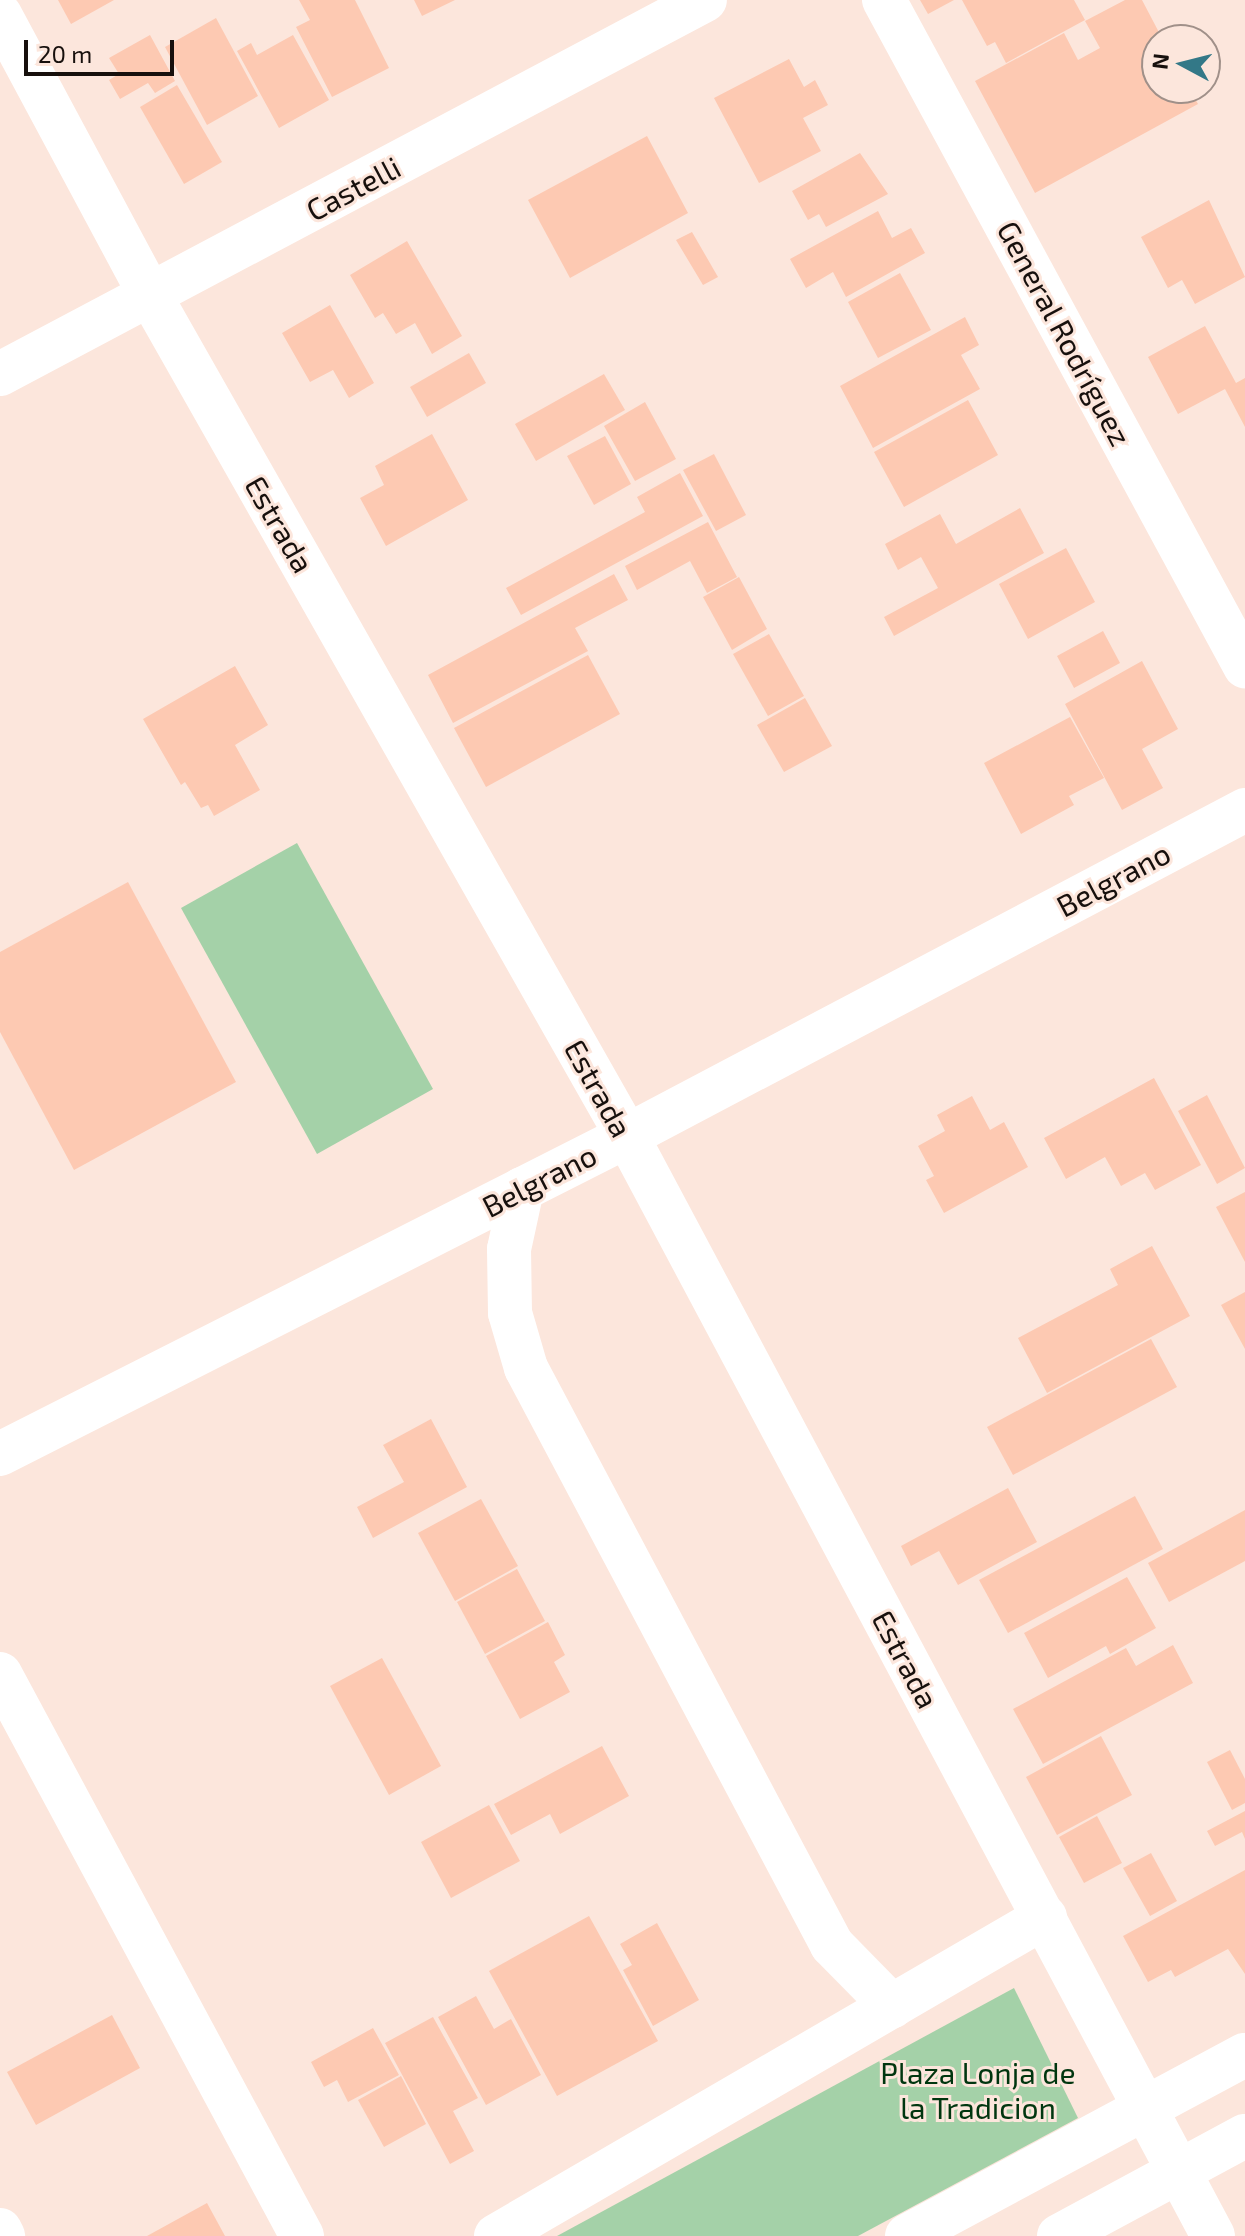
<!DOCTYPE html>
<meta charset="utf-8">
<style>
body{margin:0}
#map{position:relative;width:1245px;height:2236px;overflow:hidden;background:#fce6dc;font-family:"Exo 2",sans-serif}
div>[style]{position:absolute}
.green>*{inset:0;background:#a4d1a8}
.building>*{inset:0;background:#fdc9b2}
.minor>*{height:44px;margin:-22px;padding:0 22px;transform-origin:22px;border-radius:22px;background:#fff}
.secondary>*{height:44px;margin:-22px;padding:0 22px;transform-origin:22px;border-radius:22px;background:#fff}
span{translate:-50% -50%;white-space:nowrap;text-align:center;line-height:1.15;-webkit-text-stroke:6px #fce6dc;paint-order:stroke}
.street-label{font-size:30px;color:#17100d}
.park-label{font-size:30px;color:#00360f}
.north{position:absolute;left:1141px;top:24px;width:80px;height:80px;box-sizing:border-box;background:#fce6dc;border:2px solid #a09089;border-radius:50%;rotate:277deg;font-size:22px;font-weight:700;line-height:32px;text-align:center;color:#17100d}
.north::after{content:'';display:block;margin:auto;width:28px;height:36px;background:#337887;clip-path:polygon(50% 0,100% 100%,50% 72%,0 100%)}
.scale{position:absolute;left:24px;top:40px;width:150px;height:36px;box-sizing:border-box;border:4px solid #17100d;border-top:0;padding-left:10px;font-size:24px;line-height:28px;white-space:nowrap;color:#17100d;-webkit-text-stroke:6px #fce6dc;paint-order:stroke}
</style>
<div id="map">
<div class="green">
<div style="clip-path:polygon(297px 843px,433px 1089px,317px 1154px,181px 908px)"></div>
<div style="clip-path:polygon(1014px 1988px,1078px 2118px,858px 2236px,557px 2236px)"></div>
</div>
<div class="building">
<div style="clip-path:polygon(58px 0,114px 0,71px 24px)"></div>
<div style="clip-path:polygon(299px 0,355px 0,389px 68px,332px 97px,296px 27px,310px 20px)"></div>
<div style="clip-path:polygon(414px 0,455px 0,422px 16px)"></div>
<div style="clip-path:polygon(920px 0,954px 0,928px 14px)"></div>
<div style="clip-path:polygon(962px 0,1074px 0,1085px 20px,1006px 63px,995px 42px,987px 46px)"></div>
<div style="clip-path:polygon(1125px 0,1142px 0,1163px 40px,1157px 40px,1157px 88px,1189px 88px,1198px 104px,1035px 193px,975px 81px,1064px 33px,1078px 60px,1100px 48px,1085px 21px)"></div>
<div style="clip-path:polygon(216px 18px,258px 96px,207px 125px,165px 47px)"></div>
<div style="clip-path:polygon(150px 35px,175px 81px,155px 93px,148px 83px,120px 99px,109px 80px,119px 74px,109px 58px)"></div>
<div style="clip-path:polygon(293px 35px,329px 100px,279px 128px,237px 51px,251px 43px,257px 55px)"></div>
<div style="clip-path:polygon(789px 59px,804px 87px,815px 80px,828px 105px,803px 118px,821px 151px,759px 183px,714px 98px)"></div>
<div style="clip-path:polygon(177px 85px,222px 162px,184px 184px,140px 107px)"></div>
<div style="clip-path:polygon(647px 136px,688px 213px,570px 278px,528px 200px)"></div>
<div style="clip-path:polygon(860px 153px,888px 194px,826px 227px,819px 214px,808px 220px,792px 191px)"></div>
<div style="clip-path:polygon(1209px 200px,1245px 277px,1195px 304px,1182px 280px,1168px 288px,1141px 237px)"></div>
<div style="clip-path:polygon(878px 211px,892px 238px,911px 228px,925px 253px,846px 297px,833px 272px,806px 288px,790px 259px)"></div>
<div style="clip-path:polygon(692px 232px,718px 277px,703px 285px,676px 240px)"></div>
<div style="clip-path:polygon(407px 241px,462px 336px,432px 354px,415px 323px,396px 334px,383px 313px,375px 318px,350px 275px)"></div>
<div style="clip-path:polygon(900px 273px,931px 330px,878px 358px,848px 302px)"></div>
<div style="clip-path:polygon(330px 305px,374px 383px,349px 398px,333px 370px,310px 382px,282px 333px)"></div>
<div style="clip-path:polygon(965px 317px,979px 345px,961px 355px,980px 389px,873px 448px,840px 386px)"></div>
<div style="clip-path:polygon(1205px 326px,1236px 383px,1245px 378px,1245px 427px,1225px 389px,1178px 414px,1148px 357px)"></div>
<div style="clip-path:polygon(469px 353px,486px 383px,427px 417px,410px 387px)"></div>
<div style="clip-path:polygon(604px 374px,625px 410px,536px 461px,515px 424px)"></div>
<div style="clip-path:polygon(968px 400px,998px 455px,904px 507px,874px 452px)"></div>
<div style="clip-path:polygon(645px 402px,676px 459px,635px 481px,604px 426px)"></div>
<div style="clip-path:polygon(432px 434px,468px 500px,386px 546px,360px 498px,384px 485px,375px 466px)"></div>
<div style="clip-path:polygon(605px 436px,631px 484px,594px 505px,567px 456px)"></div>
<div style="clip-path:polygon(714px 454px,746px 515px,716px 531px,683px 470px)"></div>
<div style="clip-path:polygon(680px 473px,703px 516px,521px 615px,506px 588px,645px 512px,637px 497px)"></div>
<div style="clip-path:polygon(1020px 508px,1044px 553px,894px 636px,884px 617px,938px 588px,921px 557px,898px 570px,885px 544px,940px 514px,956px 544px)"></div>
<div style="clip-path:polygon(708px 522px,737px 577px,707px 593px,690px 561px,637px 590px,625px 566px)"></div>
<div style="clip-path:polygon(1066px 548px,1095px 602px,1028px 639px,999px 584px)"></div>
<div style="clip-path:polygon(614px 574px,628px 600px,575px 628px,588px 651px,453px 723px,428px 675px)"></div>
<div style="clip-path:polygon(739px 577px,767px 629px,732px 650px,703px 597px)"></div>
<div style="clip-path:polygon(1103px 631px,1120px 663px,1074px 688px,1057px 656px)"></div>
<div style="clip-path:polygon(769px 634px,804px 696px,768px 716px,733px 654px)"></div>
<div style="clip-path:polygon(588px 655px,620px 714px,486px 787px,454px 728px)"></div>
<div style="clip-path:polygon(1142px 661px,1178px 729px,1142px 749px,1163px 788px,1122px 810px,1065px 704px)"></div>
<div style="clip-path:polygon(235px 666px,268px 725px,235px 745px,260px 790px,214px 816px,208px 805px,201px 808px,185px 782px,181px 785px,143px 719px)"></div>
<div style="clip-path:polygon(805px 698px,832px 746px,784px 772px,757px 725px)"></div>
<div style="clip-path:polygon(1070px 717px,1104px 778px,1069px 796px,1074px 805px,1021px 834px,984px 763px)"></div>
<div style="clip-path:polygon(128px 882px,236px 1082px,74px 1170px,0 1032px,0 952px)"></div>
<div style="clip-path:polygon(1154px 1078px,1201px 1165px,1155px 1190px,1145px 1173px,1121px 1186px,1105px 1157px,1066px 1179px,1044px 1138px)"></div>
<div style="clip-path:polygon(1207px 1095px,1245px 1168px,1217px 1184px,1178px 1111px)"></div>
<div style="clip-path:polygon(972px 1096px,990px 1130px,1004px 1122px,1028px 1167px,944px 1213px,926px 1180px,934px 1176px,918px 1146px,945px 1131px,937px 1115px)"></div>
<div style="clip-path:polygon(1245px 1192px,1245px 1262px,1216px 1207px)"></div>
<div style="clip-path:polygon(1152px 1246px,1190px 1316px,1047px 1393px,1018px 1338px,1118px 1285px,1110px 1269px)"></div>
<div style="clip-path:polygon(1245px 1292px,1245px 1349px,1221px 1305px)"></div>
<div style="clip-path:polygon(1151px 1339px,1177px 1387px,1013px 1475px,987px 1427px)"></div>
<div style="clip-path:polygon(431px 1419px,467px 1487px,373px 1538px,357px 1507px,404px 1482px,383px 1445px)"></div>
<div style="clip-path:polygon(1008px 1488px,1037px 1542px,958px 1585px,939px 1551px,911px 1566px,901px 1546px)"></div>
<div style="clip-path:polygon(1135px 1496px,1163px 1549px,1008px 1633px,979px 1580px)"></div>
<div style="clip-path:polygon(481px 1499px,518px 1566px,455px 1601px,418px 1533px)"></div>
<div style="clip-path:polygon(1245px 1510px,1245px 1561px,1169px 1602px,1148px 1563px)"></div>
<div style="clip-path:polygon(517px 1569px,545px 1621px,485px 1654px,457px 1602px)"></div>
<div style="clip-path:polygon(1127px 1577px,1156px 1628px,1110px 1654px,1106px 1646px,1048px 1678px,1024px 1633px)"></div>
<div style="clip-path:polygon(548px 1622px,565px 1655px,554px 1662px,570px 1692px,520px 1719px,486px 1656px)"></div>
<div style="clip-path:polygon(1173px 1645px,1193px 1683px,1043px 1764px,1013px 1709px,1126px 1648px,1136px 1666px)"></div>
<div style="clip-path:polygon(382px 1658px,441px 1766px,389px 1795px,330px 1686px)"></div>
<div style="clip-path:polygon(1101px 1736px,1132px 1795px,1057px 1835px,1026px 1777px)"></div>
<div style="clip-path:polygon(602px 1746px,629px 1796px,560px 1834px,550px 1814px,511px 1835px,494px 1804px)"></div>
<div style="clip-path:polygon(1230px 1750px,1245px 1779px,1245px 1803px,1232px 1810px,1207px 1762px)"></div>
<div style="clip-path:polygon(489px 1805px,520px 1861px,451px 1898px,421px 1842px)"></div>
<div style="clip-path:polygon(1245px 1811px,1245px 1839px,1242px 1832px,1215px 1846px,1207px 1831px)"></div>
<div style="clip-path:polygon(1097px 1816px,1122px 1863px,1084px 1883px,1059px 1837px)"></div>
<div style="clip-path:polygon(1151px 1853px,1177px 1901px,1150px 1916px,1123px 1868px)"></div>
<div style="clip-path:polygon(1245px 1870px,1245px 1974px,1228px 1949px,1175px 1977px,1171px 1970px,1148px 1982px,1123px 1936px)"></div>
<div style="clip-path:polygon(589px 1916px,658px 2041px,557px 2096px,489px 1971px)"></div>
<div style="clip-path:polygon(657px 1923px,699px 2000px,653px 2026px,623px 1970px,632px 1965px,620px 1944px)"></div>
<div style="clip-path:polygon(476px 1996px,494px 2029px,511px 2019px,541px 2075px,486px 2105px,438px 2017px)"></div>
<div style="clip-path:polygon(112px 2015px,140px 2068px,36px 2125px,7px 2072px)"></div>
<div style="clip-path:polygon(433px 2017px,478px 2098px,453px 2111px,474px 2151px,450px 2164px,385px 2043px)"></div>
<div style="clip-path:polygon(373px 2028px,399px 2075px,348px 2102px,337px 2080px,324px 2087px,311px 2062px)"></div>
<div style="clip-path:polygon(401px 2076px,426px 2124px,384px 2147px,358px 2100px)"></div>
<div style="clip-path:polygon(207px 2203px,225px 2236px,147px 2236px)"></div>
</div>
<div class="minor">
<div style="left:884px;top:0;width:758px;rotate:61.54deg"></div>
<div style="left:0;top:15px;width:320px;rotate:61.8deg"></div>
<div style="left:151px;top:297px;width:965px;rotate:60.43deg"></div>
<div style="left:627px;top:1136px;width:1246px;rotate:61.95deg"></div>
<div style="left:0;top:374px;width:798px;rotate:-27.95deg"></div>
<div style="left:522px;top:1189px;width:61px;rotate:102.2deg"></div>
<div style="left:509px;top:1249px;width:64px;rotate:89.1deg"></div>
<div style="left:510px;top:1313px;width:57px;rotate:73.8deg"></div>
<div style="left:526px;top:1368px;width:653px;rotate:62.06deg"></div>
<div style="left:832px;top:1945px;width:86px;rotate:45.5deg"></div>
<div style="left:0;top:1454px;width:703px;rotate:-26.89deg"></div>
<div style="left:627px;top:1136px;width:699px;rotate:-27.81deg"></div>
<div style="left:0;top:1674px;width:638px;rotate:61.75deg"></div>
<div style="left:0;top:2230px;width:7px;rotate:63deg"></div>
<div style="left:496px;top:2236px;width:635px;rotate:-30.16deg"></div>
</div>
<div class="secondary">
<div style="left:907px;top:2236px;width:383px;rotate:-28.2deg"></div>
<div style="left:1059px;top:2236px;width:211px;rotate:-28.3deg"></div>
</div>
<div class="street-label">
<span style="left:353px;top:188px;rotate:-28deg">Castelli</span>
<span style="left:1065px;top:333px;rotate:62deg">General Rodríguez</span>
<span style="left:280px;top:524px;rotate:60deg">Estrada</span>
<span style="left:1113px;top:879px;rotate:-28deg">Belgrano</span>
<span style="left:599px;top:1088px;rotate:61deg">Estrada</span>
<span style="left:539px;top:1180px;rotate:-27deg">Belgrano</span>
<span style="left:906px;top:1659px;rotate:62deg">Estrada</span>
</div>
<div class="park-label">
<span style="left:978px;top:2089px">Plaza Lonja de<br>la Tradicion</span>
</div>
<div class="north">N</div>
<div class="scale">20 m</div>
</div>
